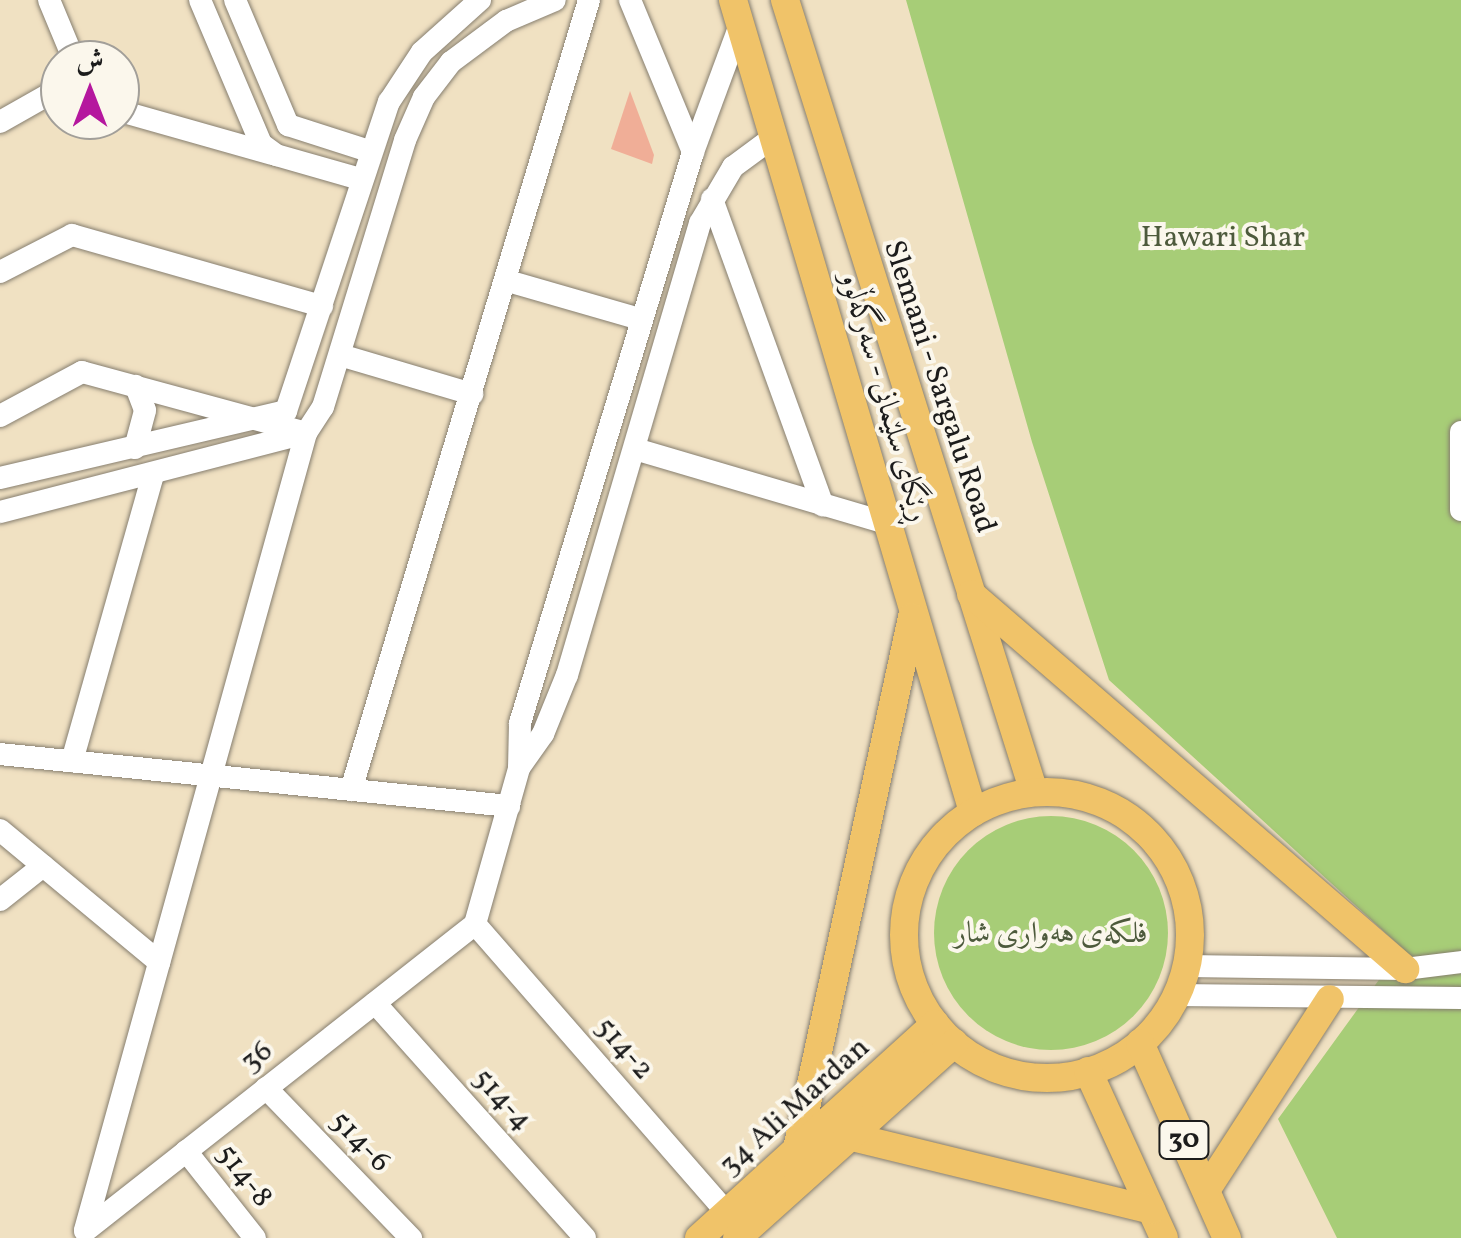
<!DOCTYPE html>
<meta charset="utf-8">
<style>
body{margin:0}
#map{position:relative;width:1461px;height:1238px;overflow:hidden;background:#f0e1c2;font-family:Vollkorn,Amiri,serif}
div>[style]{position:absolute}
.green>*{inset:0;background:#a7cd77}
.round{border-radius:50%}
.building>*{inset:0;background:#f0ae97}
.roads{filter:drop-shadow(0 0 2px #867e6f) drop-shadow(0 0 2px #867e6f)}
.minor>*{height:22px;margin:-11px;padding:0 11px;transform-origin:11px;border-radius:11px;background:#fff}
.major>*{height:28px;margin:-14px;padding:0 14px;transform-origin:14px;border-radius:14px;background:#f0c369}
.major>.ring{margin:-14px;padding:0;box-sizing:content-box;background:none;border:28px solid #f0c369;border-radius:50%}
span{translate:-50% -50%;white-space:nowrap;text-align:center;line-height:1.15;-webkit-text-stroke:8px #fbf7ec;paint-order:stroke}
.shield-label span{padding:2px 8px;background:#fbf7ec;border:2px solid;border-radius:8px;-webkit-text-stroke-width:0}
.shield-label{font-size:28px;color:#1c1c1c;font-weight:700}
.park-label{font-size:30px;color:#4d5a3c}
.street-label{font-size:30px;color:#1c1c1c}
.north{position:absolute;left:40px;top:40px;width:100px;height:100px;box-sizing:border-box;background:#fbf7ec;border:2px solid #a29f99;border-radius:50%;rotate:0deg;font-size:28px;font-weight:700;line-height:40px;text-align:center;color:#1c1c1c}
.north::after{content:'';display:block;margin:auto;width:35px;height:45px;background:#b5179e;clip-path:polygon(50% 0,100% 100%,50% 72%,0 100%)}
</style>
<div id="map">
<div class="green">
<div style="clip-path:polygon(906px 0,1461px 0,1461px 1238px,1337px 1238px,1278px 1119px,1402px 948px,1109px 680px,1032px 442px)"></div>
<div class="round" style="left:934px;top:816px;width:234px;height:234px"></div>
</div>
<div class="building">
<div style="clip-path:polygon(630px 91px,654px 155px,652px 164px,611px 149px)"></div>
</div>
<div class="roads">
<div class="minor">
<div style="left:49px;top:0;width:65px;rotate:67.4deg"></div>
<div style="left:200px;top:0;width:156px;rotate:67deg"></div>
<div style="left:261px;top:144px;width:19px;rotate:36deg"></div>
<div style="left:276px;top:155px;width:87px;rotate:15.9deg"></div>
<div style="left:235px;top:0;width:136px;rotate:67deg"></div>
<div style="left:288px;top:125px;width:85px;rotate:17.8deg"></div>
<div style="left:630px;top:0;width:165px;rotate:67.5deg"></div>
<div style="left:120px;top:111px;width:158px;rotate:15.8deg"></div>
<div style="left:0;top:122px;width:69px;rotate:-29.5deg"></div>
<div style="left:712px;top:199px;width:326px;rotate:70.1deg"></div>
<div style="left:0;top:272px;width:81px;rotate:-27.2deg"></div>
<div style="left:72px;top:235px;width:260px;rotate:15.9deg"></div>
<div style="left:508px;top:281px;width:137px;rotate:16.1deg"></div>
<div style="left:340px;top:355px;width:138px;rotate:16.5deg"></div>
<div style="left:0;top:416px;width:93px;rotate:-28.2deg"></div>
<div style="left:82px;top:372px;width:232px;rotate:15.2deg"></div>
<div style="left:1461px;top:432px;width:78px;rotate:90deg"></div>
<div style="left:135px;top:448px;width:39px;rotate:-75deg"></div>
<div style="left:145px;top:410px;width:26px;rotate:-111deg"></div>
<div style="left:635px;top:449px;width:263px;rotate:16.4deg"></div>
<div style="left:0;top:478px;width:294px;rotate:-13.2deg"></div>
<div style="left:286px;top:411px;width:326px;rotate:-71.6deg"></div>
<div style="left:389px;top:102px;width:60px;rotate:-56.6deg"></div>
<div style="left:422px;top:52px;width:78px;rotate:-41.9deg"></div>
<div style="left:0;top:512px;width:316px;rotate:-14.5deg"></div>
<div style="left:0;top:754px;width:512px;rotate:5.83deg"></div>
<div style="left:72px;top:761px;width:297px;rotate:-74.2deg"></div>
<div style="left:519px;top:768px;width:42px;rotate:-54.8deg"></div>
<div style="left:543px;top:734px;width:64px;rotate:-67.9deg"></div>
<div style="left:567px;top:675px;width:471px;rotate:-73.6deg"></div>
<div style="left:700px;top:223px;width:65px;rotate:-59.5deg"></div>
<div style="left:733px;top:167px;width:52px;rotate:-36.4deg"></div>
<div style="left:351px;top:790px;width:825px;rotate:-73.23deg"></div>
<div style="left:0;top:830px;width:207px;rotate:39.7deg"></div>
<div style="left:0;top:900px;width:55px;rotate:-38.3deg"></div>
<div style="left:475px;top:924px;width:162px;rotate:-74.2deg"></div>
<div style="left:519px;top:768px;width:45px;rotate:-88.7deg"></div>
<div style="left:520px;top:723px;width:597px;rotate:-73.14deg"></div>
<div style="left:693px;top:152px;width:139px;rotate:-69.7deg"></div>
<div style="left:475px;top:924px;width:383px;rotate:48.9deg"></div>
<div style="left:1186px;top:966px;width:219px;rotate:0.8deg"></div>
<div style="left:1405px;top:969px;width:56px;rotate:-7.1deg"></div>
<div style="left:1176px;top:995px;width:285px;rotate:0.6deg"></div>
<div style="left:375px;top:1003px;width:315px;rotate:48.2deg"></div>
<div style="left:266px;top:1088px;width:209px;rotate:46deg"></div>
<div style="left:186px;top:1151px;width:111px;rotate:51.6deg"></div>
<div style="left:85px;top:1230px;width:827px;rotate:-74.5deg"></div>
<div style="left:306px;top:433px;width:31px;rotate:-57deg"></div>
<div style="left:323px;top:407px;width:279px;rotate:-72.9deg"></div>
<div style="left:405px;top:140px;width:47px;rotate:-66.2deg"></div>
<div style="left:424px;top:97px;width:44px;rotate:-52.4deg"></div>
<div style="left:451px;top:62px;width:69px;rotate:-36.7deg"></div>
<div style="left:506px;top:21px;width:53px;rotate:-23.2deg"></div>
<div style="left:85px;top:1231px;width:496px;rotate:-38.2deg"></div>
</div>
<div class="major">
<div style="left:733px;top:0;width:847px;rotate:73.53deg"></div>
<div style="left:785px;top:0;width:830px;rotate:72.55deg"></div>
<div style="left:971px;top:594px;width:574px;rotate:40.83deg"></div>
<div class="ring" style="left:904px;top:792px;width:258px;height:258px"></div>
<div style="left:1140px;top:1043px;width:214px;rotate:66deg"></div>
<div style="left:1088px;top:1071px;width:183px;rotate:65.5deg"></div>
<div style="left:852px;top:1137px;width:308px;rotate:13.7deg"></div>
<div style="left:797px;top:1149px;width:544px;rotate:-77.8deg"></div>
<div style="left:1207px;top:1189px;width:226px;rotate:-57.1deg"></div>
<div style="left:699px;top:1238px;width:319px;rotate:-42.2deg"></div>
<div style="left:737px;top:1238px;width:292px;rotate:-41.9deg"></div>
</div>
</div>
<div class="shield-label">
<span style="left:1184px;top:1140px">30</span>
</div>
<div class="park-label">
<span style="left:1223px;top:238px">Hawari Shar</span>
<span style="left:1051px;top:934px">فلکەی هەواری شار</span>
</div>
<div class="street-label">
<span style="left:939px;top:387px;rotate:72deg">Slemani - Sargalu Road</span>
<span style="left:884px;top:397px;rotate:74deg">ڕێگای سلێمانی - سەرگەڵوو</span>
<span style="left:624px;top:1049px;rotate:49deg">514-2</span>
<span style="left:257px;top:1057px;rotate:-38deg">36</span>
<span style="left:502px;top:1100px;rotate:48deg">514-4</span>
<span style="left:795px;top:1107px;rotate:-42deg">34 Ali Mardan</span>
<span style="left:360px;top:1142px;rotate:46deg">514-6</span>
<span style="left:244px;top:1176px;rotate:52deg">514-8</span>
</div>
<div class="north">ش</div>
</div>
